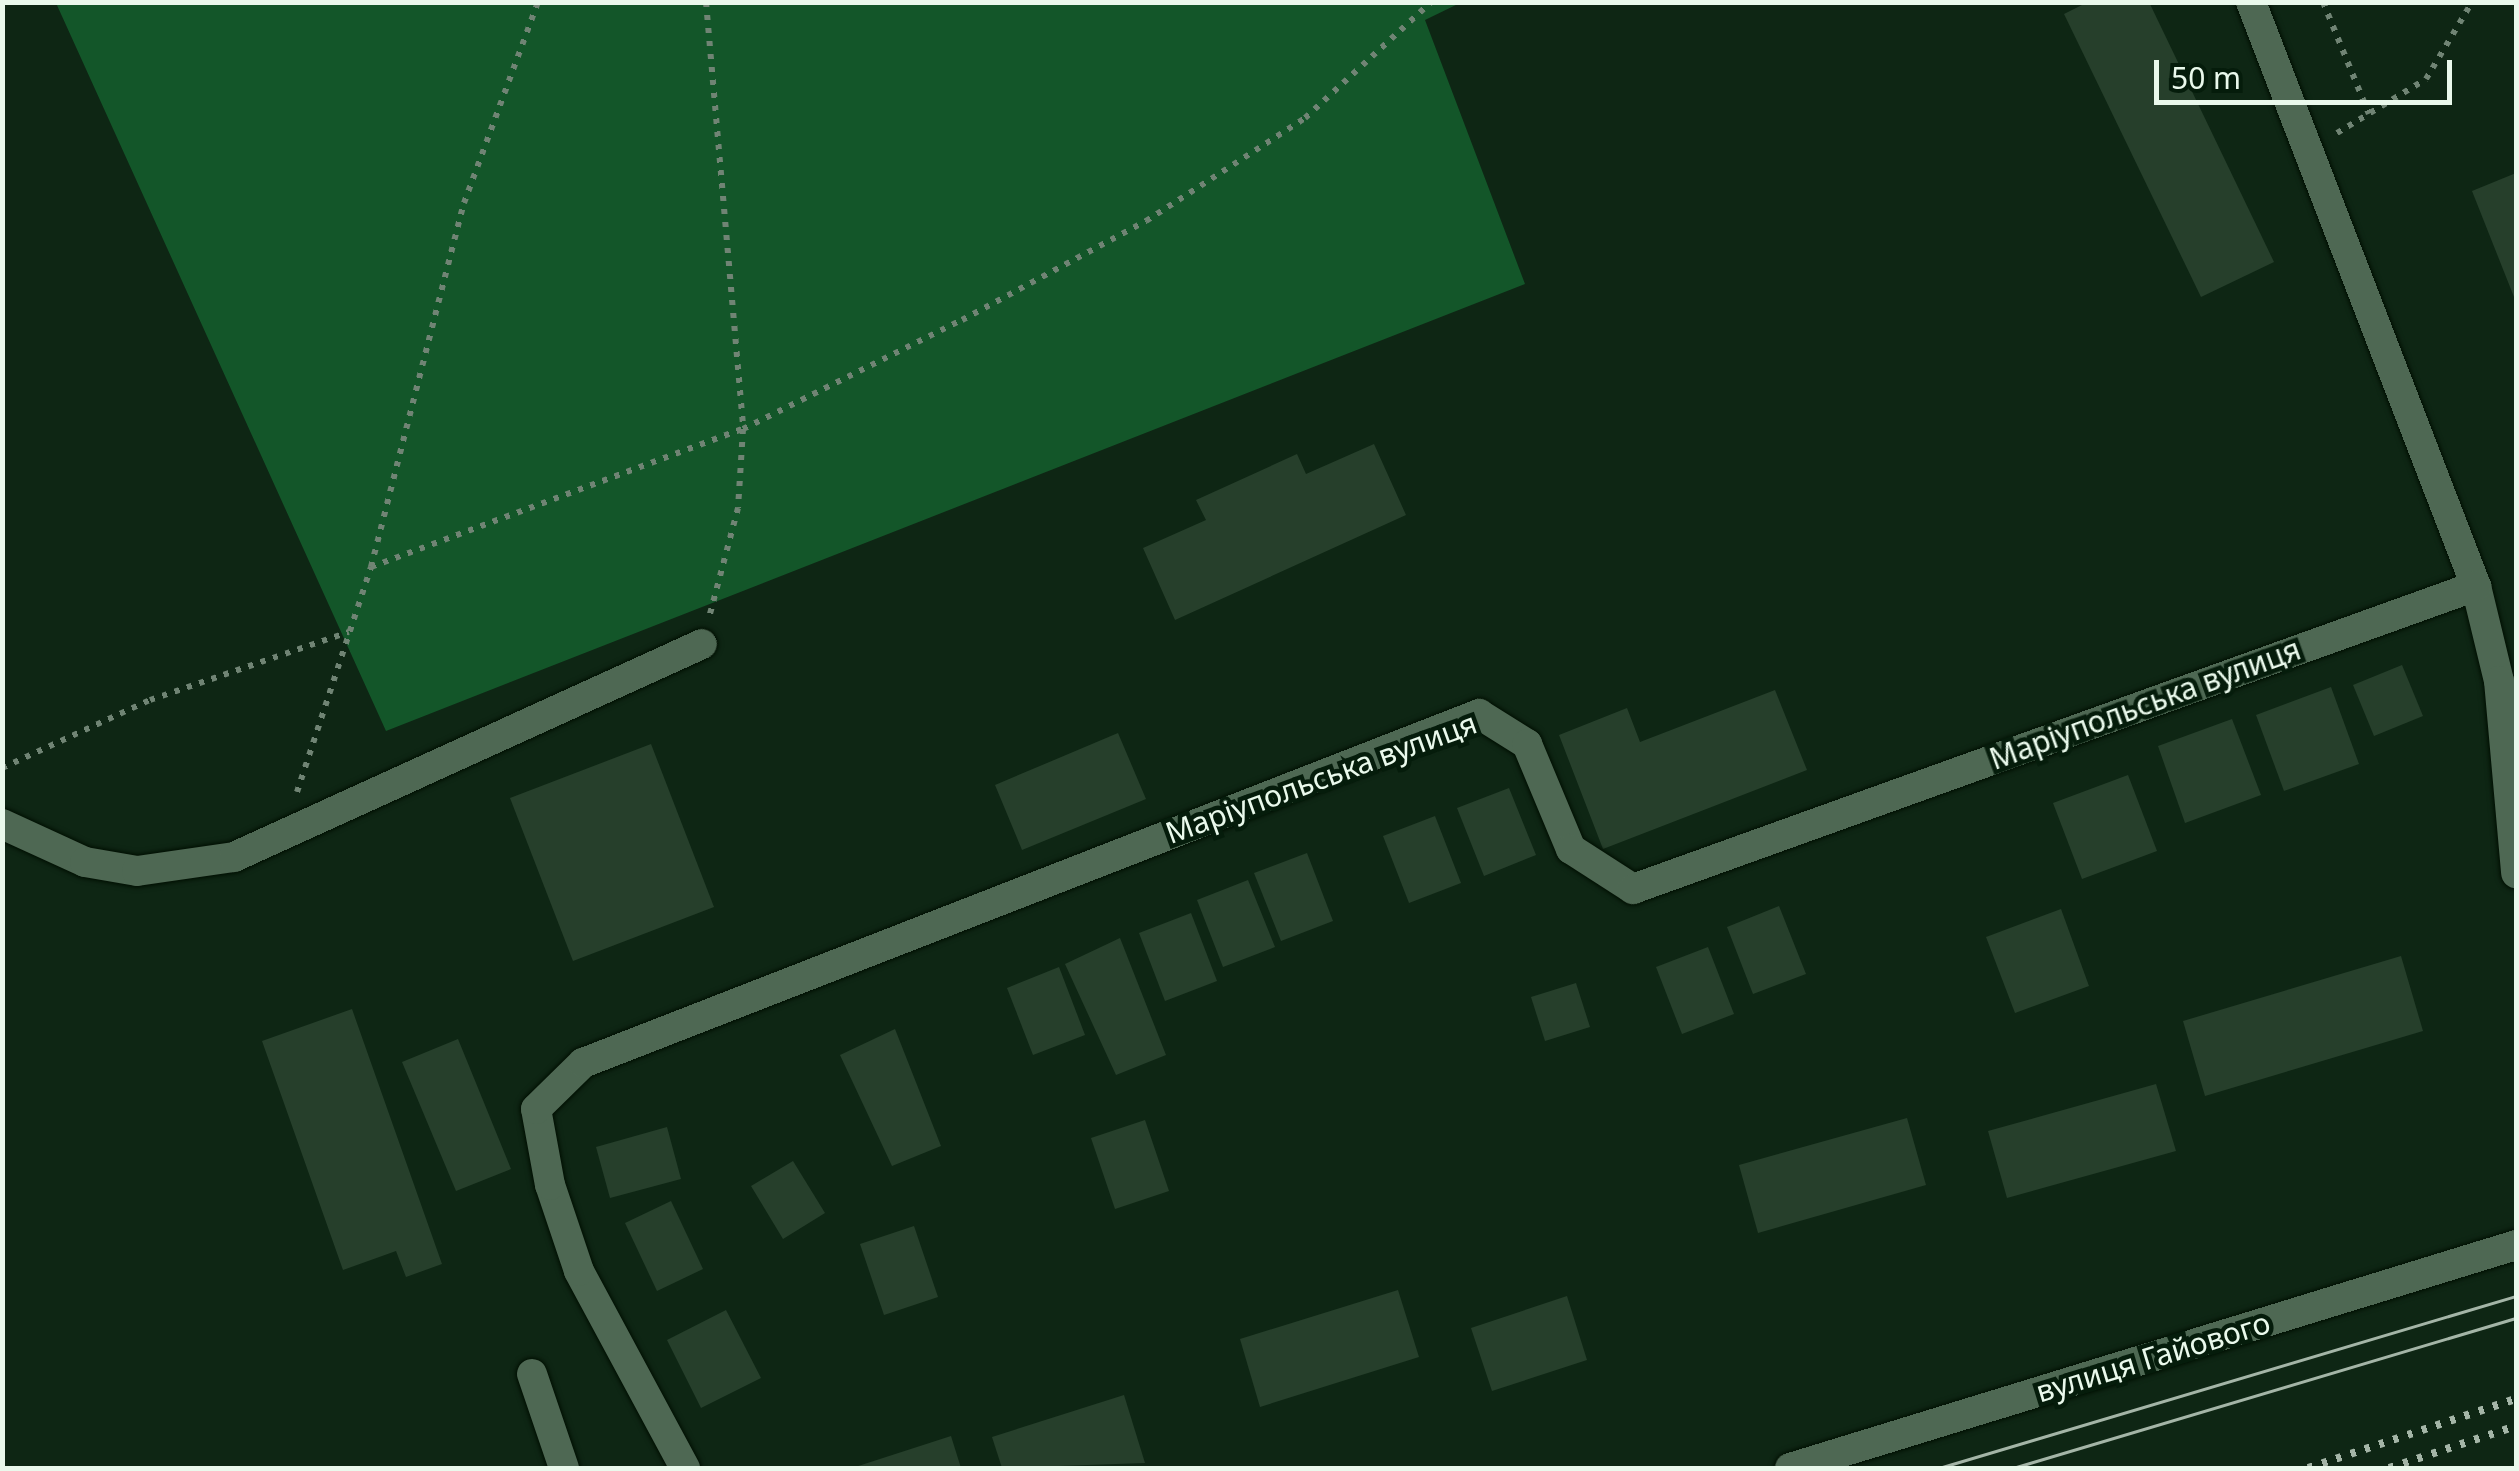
<!DOCTYPE html>
<meta charset="utf-8">
<style>
body{margin:0}
#map{position:relative;width:2519px;height:1471px;overflow:hidden;background:#0e2614;font-family:"Noto Sans",sans-serif}
div>[style]{position:absolute}
.green>*{inset:0;background:#135629}
.building>*{inset:0;background:#263f2b}
.path>*{height:6px;margin-top:-3px;transform-origin:0;background:repeating-linear-gradient(90deg,#708474 0 5px,transparent 0 13px)}
.roads{filter:drop-shadow(0 0 2px #000f02) drop-shadow(0 0 2px #000f02)}
.minor>*{height:30px;margin:-15px;padding:0 15px;transform-origin:15px;border-radius:15px;background:#4e6853}
.tram>*{height:2.5px;margin:-1.25px;padding:0 1.25px;transform-origin:1.25px;border-radius:1.25px;background:#a4b5a7}
.rail>*{height:8px;margin-top:-4px;transform-origin:0;background:repeating-linear-gradient(90deg,#a4b5a7 0 5px,transparent 0 15px)}
span{translate:-50% -50%;white-space:nowrap;text-align:center;line-height:1.15;-webkit-text-stroke:9px #051c0b;paint-order:stroke}
.street-label{font-size:30px;color:#eaf9ec}
.frame{position:absolute;inset:0;border:5px solid #eaf9ec;pointer-events:none}
.scale{position:absolute;left:2154px;top:60px;width:298px;height:45px;box-sizing:border-box;border:5px solid #eaf9ec;border-top:0;padding-left:12px;font-size:30px;line-height:35px;white-space:nowrap;color:#eaf9ec;-webkit-text-stroke:8px #051c0b;paint-order:stroke}
</style>
<div id="map">
<div class="green">
<div style="clip-path:polygon(56px 3px,1460px 3px,1425px 20px,1525px 284px,386px 731px)"></div>
</div>
<div class="building">
<div style="clip-path:polygon(2088px 2px,2149px 2px,2274px 262px,2201px 297px,2064px 14px)"></div>
<div style="clip-path:polygon(2516px 173px,2516px 302px,2472px 191px)"></div>
<div style="clip-path:polygon(1374px 444px,1406px 515px,1175px 620px,1143px 548px,1206px 520px,1196px 500px,1297px 454px,1306px 474px)"></div>
<div style="clip-path:polygon(2402px 665px,2423px 716px,2374px 736px,2353px 685px)"></div>
<div style="clip-path:polygon(2331px 687px,2359px 764px,2284px 791px,2256px 715px)"></div>
<div style="clip-path:polygon(1775px 690px,1807px 770px,1603px 849px,1559px 735px,1627px 708px,1640px 742px)"></div>
<div style="clip-path:polygon(2232px 719px,2261px 795px,2185px 823px,2158px 746px)"></div>
<div style="clip-path:polygon(1118px 733px,1146px 799px,1022px 850px,995px 785px)"></div>
<div style="clip-path:polygon(651px 744px,714px 907px,573px 961px,510px 798px)"></div>
<div style="clip-path:polygon(2128px 775px,2157px 851px,2082px 879px,2053px 803px)"></div>
<div style="clip-path:polygon(1509px 788px,1536px 855px,1484px 876px,1457px 808px)"></div>
<div style="clip-path:polygon(1435px 816px,1461px 883px,1409px 903px,1383px 836px)"></div>
<div style="clip-path:polygon(1307px 853px,1333px 921px,1281px 941px,1254px 873px)"></div>
<div style="clip-path:polygon(1248px 880px,1275px 947px,1223px 967px,1197px 900px)"></div>
<div style="clip-path:polygon(1779px 906px,1806px 974px,1753px 994px,1727px 927px)"></div>
<div style="clip-path:polygon(2061px 909px,2089px 986px,2015px 1013px,1986px 937px)"></div>
<div style="clip-path:polygon(1191px 913px,1217px 981px,1165px 1001px,1139px 933px)"></div>
<div style="clip-path:polygon(1120px 938px,1166px 1055px,1116px 1075px,1065px 964px)"></div>
<div style="clip-path:polygon(1708px 947px,1734px 1014px,1682px 1034px,1656px 967px)"></div>
<div style="clip-path:polygon(2401px 956px,2423px 1031px,2205px 1096px,2183px 1021px)"></div>
<div style="clip-path:polygon(1059px 967px,1085px 1035px,1033px 1055px,1007px 988px)"></div>
<div style="clip-path:polygon(1576px 983px,1590px 1027px,1545px 1041px,1531px 997px)"></div>
<div style="clip-path:polygon(352px 1009px,442px 1264px,406px 1277px,396px 1251px,343px 1270px,262px 1041px)"></div>
<div style="clip-path:polygon(895px 1029px,941px 1146px,892px 1166px,840px 1055px)"></div>
<div style="clip-path:polygon(458px 1039px,511px 1169px,456px 1191px,402px 1062px)"></div>
<div style="clip-path:polygon(2156px 1084px,2176px 1151px,2007px 1198px,1988px 1131px)"></div>
<div style="clip-path:polygon(1907px 1118px,1926px 1185px,1758px 1233px,1739px 1165px)"></div>
<div style="clip-path:polygon(1145px 1120px,1169px 1191px,1115px 1209px,1091px 1138px)"></div>
<div style="clip-path:polygon(667px 1127px,681px 1179px,610px 1198px,596px 1147px)"></div>
<div style="clip-path:polygon(793px 1161px,825px 1213px,783px 1239px,751px 1186px)"></div>
<div style="clip-path:polygon(671px 1201px,703px 1269px,657px 1291px,625px 1223px)"></div>
<div style="clip-path:polygon(914px 1226px,938px 1297px,884px 1315px,860px 1244px)"></div>
<div style="clip-path:polygon(1398px 1290px,1419px 1357px,1260px 1407px,1240px 1339px)"></div>
<div style="clip-path:polygon(1567px 1296px,1587px 1360px,1492px 1391px,1471px 1328px)"></div>
<div style="clip-path:polygon(726px 1310px,761px 1378px,701px 1408px,667px 1340px)"></div>
<div style="clip-path:polygon(1124px 1395px,1145px 1463px,1002px 1468px,992px 1437px)"></div>
<div style="clip-path:polygon(951px 1436px,961px 1468px,852px 1468px)"></div>
</div>
<div class="path">
<div style="left:706px;top:2px;width:429px;rotate:85deg"></div>
<div style="left:743px;top:429px;width:79px;rotate:93.6deg"></div>
<div style="left:738px;top:508px;width:110px;rotate:104.8deg"></div>
<div style="left:2323px;top:2px;width:121px;rotate:67.7deg"></div>
<div style="left:2337px;top:133px;width:104px;rotate:-31.2deg"></div>
<div style="left:2426px;top:79px;width:90px;rotate:-59.1deg"></div>
<div style="left:371px;top:567px;width:397px;rotate:-20.4deg"></div>
<div style="left:743px;top:429px;width:245px;rotate:-26.5deg"></div>
<div style="left:962px;top:320px;width:209px;rotate:-28.3deg"></div>
<div style="left:1146px;top:221px;width:189px;rotate:-32.9deg"></div>
<div style="left:1305px;top:118px;width:171px;rotate:-42.6deg"></div>
<div style="left:2px;top:768px;width:163px;rotate:-24.7deg"></div>
<div style="left:150px;top:700px;width:210px;rotate:-18.9deg"></div>
<div style="left:297px;top:792px;width:237px;rotate:-71.8deg"></div>
<div style="left:371px;top:567px;width:376px;rotate:-75.7deg"></div>
<div style="left:464px;top:203px;width:214px;rotate:-69.8deg"></div>
</div>
<div class="roads">
<div class="minor">
<div style="left:2251px;top:2px;width:626px;rotate:68.93deg"></div>
<div style="left:2476px;top:586px;width:98px;rotate:76.4deg"></div>
<div style="left:2499px;top:681px;width:193px;rotate:84.9deg"></div>
<div style="left:2px;top:824px;width:91px;rotate:24.6deg"></div>
<div style="left:85px;top:862px;width:53px;rotate:9.8deg"></div>
<div style="left:137px;top:871px;width:98px;rotate:-8.2deg"></div>
<div style="left:234px;top:857px;width:514px;rotate:-24.47deg"></div>
<div style="left:532px;top:1374px;width:99px;rotate:71.2deg"></div>
<div style="left:685px;top:1468px;width:224px;rotate:-118.3deg"></div>
<div style="left:579px;top:1271px;width:91px;rotate:-108.6deg"></div>
<div style="left:550px;top:1185px;width:77px;rotate:-100.4deg"></div>
<div style="left:536px;top:1109px;width:66px;rotate:-44.4deg"></div>
<div style="left:583px;top:1063px;width:962px;rotate:-21.28deg"></div>
<div style="left:1479px;top:714px;width:57px;rotate:32deg"></div>
<div style="left:1527px;top:744px;width:114px;rotate:67.3deg"></div>
<div style="left:1571px;top:849px;width:74px;rotate:32.8deg"></div>
<div style="left:1633px;top:889px;width:896px;rotate:-19.77deg"></div>
<div style="left:1790px;top:1468px;width:759px;rotate:-17.07deg"></div>
</div>
</div>
<div class="tram">
<div style="left:1939px;top:1468px;width:602px;rotate:-16.6deg"></div>
<div style="left:2013px;top:1468px;width:525px;rotate:-16.61deg"></div>
</div>
<div class="rail">
<div style="left:2308px;top:1468px;width:219px;rotate:-18.4deg"></div>
<div style="left:2389px;top:1468px;width:134px;rotate:-18.3deg"></div>
</div>
<div class="street-label">
<span style="left:2145px;top:704px;rotate:-20deg">Маріупольська вулиця</span>
<span style="left:1321px;top:778px;rotate:-20deg">Маріупольська вулиця</span>
<span style="left:2153px;top:1357px;rotate:-17deg">вулиця Гайового</span>
</div>
<div class="frame"></div>
<div class="scale">50 m</div>
</div>
